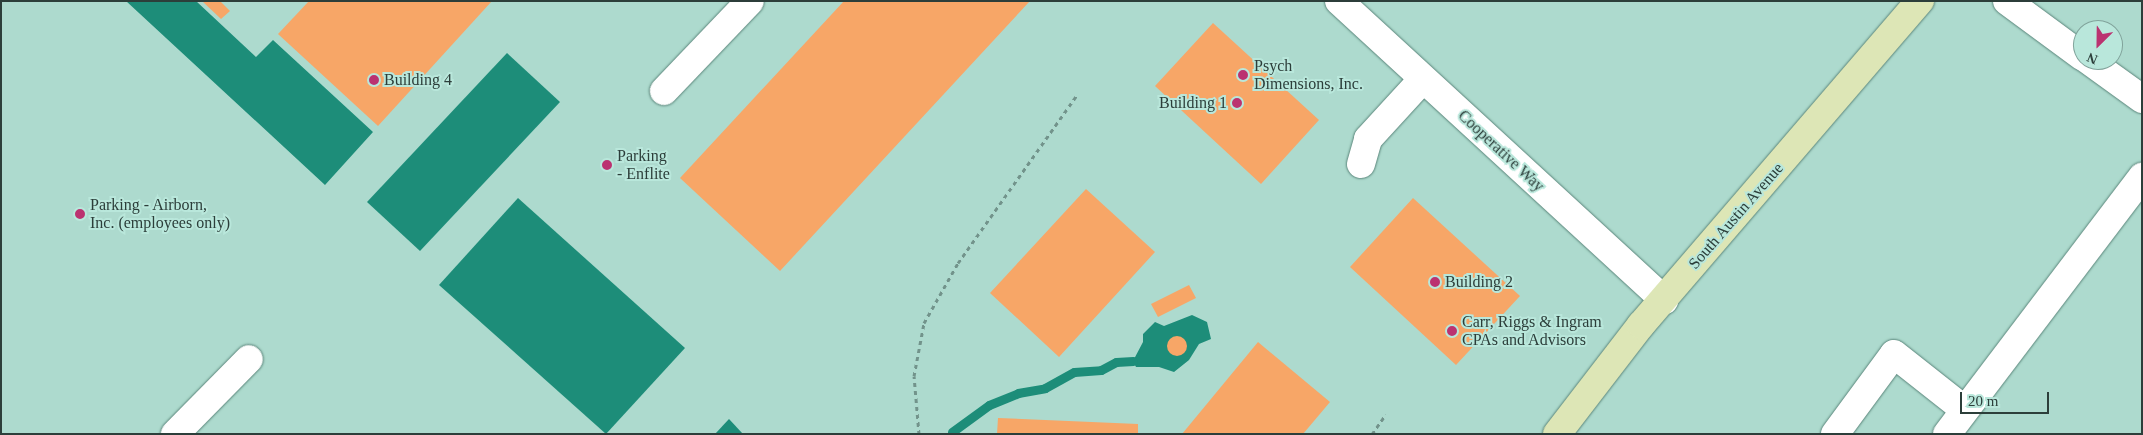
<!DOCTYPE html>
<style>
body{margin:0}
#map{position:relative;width:2143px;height:435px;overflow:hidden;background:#addace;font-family:"Times New Roman",serif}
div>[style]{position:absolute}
.water>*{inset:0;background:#1d8d79}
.stream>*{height:9px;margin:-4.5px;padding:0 4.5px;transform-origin:4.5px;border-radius:4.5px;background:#1d8d79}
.building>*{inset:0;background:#f7a667}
.round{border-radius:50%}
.path>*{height:3px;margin-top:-1.5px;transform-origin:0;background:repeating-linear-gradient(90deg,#72938b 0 4px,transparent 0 8px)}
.roads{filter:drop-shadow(0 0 1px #5a857a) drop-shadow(0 0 1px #5a857a)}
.minor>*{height:28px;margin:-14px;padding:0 14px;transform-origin:14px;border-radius:14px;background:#fff}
.major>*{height:28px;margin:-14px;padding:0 14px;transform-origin:14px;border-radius:14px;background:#dde6b6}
.dots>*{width:14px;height:14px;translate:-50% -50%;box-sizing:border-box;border:2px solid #b9e7db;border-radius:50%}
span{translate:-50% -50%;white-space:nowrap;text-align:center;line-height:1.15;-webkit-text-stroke:4px #b9e7db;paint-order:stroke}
.poi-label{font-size:16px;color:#2c3e3a}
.left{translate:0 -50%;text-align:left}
.right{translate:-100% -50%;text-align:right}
.street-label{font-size:16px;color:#2c3e3a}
.frame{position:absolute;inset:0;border:2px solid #2c3e3a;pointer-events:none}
.north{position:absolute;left:2073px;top:20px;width:50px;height:50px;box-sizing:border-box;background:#b9e7db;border:1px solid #81a39b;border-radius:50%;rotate:203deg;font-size:14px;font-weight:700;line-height:20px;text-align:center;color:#2c3e3a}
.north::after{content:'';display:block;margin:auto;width:18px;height:22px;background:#bb3270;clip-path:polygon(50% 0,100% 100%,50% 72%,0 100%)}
.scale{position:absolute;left:1960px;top:392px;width:89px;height:22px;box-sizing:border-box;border:2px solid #2c3e3a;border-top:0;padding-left:6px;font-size:15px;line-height:18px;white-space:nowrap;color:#2c3e3a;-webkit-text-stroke:4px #b9e7db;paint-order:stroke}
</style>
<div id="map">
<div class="water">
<div style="clip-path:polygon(126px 1px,196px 1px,256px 57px,273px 40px,373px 132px,325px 185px)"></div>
<div style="clip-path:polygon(507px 53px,560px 102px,420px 251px,367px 202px)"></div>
<div style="clip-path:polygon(518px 198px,685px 348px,606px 434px,439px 285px)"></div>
<div style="clip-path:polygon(1192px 315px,1207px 322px,1211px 339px,1199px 344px,1189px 360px,1174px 372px,1159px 367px,1136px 367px,1133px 361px,1143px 342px,1143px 334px,1155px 322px,1164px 326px)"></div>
<div style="clip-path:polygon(729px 419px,743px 434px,715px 434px)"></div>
</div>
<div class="stream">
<div style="left:952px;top:432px;width:46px;rotate:-36.1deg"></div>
<div style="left:989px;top:405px;width:31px;rotate:-22deg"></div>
<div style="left:1018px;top:393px;width:27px;rotate:-10deg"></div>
<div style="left:1045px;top:388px;width:33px;rotate:-29deg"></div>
<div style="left:1074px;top:372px;width:27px;rotate:-4deg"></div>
<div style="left:1101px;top:370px;width:17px;rotate:-28deg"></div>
<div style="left:1116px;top:362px;width:17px;rotate:-3deg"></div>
</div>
<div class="building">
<div style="clip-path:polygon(202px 1px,220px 1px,230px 11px,221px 19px)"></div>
<div style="clip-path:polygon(309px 1px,492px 1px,378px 126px,278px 34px)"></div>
<div style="clip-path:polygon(844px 1px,1030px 1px,780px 271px,680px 178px)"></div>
<div style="clip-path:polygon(1213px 23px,1319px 120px,1261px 184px,1155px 86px)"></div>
<div style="clip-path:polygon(1086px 189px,1155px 252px,1059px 357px,990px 293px)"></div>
<div style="clip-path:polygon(1413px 198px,1520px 296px,1456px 365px,1350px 267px)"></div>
<div style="clip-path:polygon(1189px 285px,1196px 298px,1158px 317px,1151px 304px)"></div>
<div class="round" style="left:1167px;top:336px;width:20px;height:20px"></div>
<div style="clip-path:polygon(1258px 342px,1330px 402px,1303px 434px,1182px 434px)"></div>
<div style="clip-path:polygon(998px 418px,1138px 424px,1138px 434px,997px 434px)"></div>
</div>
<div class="path">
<div style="left:919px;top:434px;width:58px;rotate:-94.9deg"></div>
<div style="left:914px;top:376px;width:54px;rotate:-79.3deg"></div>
<div style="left:924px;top:323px;width:69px;rotate:-60.5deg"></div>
<div style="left:958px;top:263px;width:206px;rotate:-54.7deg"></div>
<div style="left:1372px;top:434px;width:24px;rotate:-55deg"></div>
</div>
<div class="roads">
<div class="minor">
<div style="left:1339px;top:1px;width:442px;rotate:42.6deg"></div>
<div style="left:2007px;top:1px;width:94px;rotate:36.4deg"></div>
<div style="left:2088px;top:60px;width:67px;rotate:35.8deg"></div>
<div style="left:664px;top:91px;width:124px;rotate:-46.3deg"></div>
<div style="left:1361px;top:164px;width:26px;rotate:-74deg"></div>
<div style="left:1368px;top:139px;width:81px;rotate:-47.5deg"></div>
<div style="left:175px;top:434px;width:105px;rotate:-45.4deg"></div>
<div style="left:1835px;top:434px;width:99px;rotate:-53.6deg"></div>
<div style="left:1894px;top:354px;width:90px;rotate:38.3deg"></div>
<div style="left:1947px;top:434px;width:323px;rotate:-52.8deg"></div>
</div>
<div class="major">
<div style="left:1557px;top:434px;width:138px;rotate:-52.4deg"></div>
<div style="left:1641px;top:325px;width:428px;rotate:-49.3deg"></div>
</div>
</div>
<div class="dots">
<div style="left:1243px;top:75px;background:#bb3270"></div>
<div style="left:374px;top:80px;background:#bb3270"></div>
<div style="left:1237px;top:103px;background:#bb3270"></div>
<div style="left:607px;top:165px;background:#bb3270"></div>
<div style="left:80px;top:214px;background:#bb3270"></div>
<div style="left:1435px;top:282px;background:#bb3270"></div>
<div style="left:1452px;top:331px;background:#bb3270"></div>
</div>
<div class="poi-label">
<span class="left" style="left:1254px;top:75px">Psych<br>Dimensions, Inc.</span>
<span class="left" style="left:384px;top:80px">Building 4</span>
<span class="right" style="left:1227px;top:103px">Building 1</span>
<span class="left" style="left:617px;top:165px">Parking<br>- Enflite</span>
<span class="left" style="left:90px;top:214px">Parking - Airborn,<br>Inc. (employees only)</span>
<span class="left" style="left:1445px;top:282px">Building 2</span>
<span class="left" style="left:1462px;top:331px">Carr, Riggs &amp; Ingram<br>CPAs and Advisors</span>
</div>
<div class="street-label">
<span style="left:1501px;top:151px;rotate:43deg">Cooperative Way</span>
<span style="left:1736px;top:216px;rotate:-49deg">South Austin Avenue</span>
</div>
<div class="frame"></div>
<div class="north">N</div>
<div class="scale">20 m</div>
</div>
